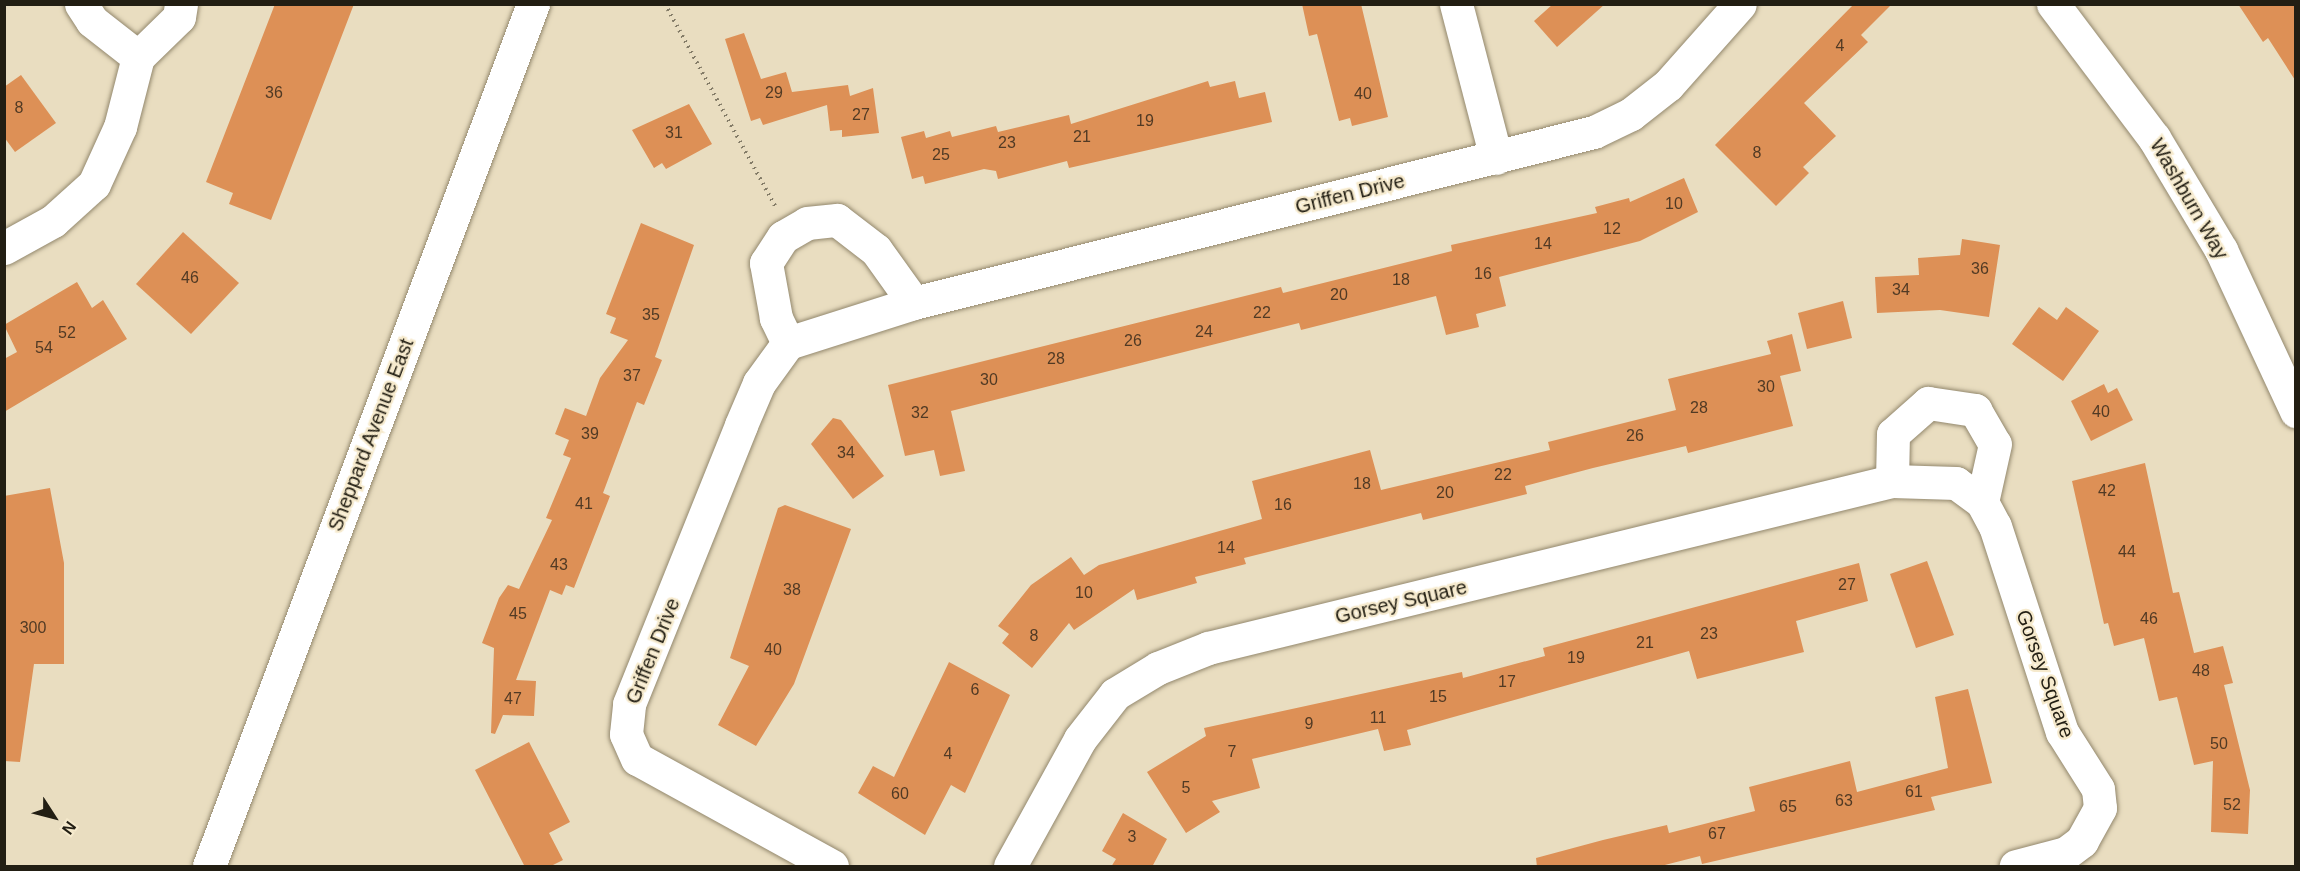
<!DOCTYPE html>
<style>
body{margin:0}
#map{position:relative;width:2300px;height:871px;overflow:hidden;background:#e9ddc0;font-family:Helvetica,sans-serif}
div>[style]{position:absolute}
.building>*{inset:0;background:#dd9056}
.path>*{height:4px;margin-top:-2px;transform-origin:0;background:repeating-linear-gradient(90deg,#837b67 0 1.5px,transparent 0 6px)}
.roads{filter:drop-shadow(0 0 2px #93886d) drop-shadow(0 0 2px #93886d)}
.minor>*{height:33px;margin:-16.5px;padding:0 16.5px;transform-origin:16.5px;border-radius:16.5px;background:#fff}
.major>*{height:33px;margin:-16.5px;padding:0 16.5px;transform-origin:16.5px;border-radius:16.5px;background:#fff}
span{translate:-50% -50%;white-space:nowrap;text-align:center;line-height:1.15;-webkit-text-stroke:4.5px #f6eacd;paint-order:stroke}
.number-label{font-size:16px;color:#513a24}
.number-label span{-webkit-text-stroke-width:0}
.street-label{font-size:20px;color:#221e13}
.frame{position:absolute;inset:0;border:6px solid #221e13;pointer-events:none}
.north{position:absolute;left:24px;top:787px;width:60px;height:60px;-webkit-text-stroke:4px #f6eacd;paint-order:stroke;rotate:126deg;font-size:16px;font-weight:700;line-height:24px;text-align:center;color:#221e13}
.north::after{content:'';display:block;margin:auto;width:21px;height:27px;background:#221e13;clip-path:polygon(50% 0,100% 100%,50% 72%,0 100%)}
</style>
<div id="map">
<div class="building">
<div style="clip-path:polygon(275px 4px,354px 4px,271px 220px,229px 204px,233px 193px,206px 182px)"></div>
<div style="clip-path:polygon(1302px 4px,1361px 4px,1388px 117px,1352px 126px,1350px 118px,1339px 121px,1317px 34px,1309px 36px)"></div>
<div style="clip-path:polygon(1553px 4px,1605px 4px,1557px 47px,1534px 21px)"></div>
<div style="clip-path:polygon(1854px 4px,1892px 4px,1861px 35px,1868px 42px,1804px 103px,1836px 136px,1803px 167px,1809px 173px,1776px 206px,1715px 145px)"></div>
<div style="clip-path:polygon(2238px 4px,2295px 4px,2295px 80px,2268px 38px,2263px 42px)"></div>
<div style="clip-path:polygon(744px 33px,761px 79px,786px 72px,792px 92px,848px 85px,850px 96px,873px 88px,879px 133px,842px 137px,842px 130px,830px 131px,827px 105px,763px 125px,760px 118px,751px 121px,725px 39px)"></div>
<div style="clip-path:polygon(21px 75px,56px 123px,15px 152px,4px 137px,4px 87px)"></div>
<div style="clip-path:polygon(1208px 81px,1210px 87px,1235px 81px,1239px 98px,1265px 92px,1272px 122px,1069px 168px,1067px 161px,998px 179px,996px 171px,984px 169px,925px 184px,923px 176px,912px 179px,901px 137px,924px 131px,926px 138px,950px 131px,952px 137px,996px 126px,998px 132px,1069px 115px,1071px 124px)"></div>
<div style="clip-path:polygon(689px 104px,712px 144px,666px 169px,662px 163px,654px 168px,632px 130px)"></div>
<div style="clip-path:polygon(1684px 178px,1698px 212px,1640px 241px,1499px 277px,1506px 306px,1476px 314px,1479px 327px,1446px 335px,1436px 296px,1301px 330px,1299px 323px,951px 411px,965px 471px,940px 476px,934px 450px,905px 456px,888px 385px,1281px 287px,1283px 293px,1452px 251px,1451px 245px,1597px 213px,1595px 207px,1629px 198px,1630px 202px)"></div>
<div style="clip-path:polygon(641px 223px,694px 245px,655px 357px,662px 360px,644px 405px,637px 402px,603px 493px,610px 496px,574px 588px,566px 585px,562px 595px,550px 590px,516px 680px,536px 681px,534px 716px,503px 715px,495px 734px,491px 733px,494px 648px,482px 643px,499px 598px,508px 585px,519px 589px,552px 520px,546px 518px,571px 458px,563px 455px,569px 440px,555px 434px,565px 408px,586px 416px,600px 378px,628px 340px,610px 333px,616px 318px,606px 314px)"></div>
<div style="clip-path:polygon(183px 232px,239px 283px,191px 334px,136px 284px)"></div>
<div style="clip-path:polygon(1962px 239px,2000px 245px,1989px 317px,1940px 310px,1877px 313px,1875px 277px,1919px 275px,1918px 258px,1960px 255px)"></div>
<div style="clip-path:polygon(77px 282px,92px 308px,103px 300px,127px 339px,4px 412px,4px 359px,17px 352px,4px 325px)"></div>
<div style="clip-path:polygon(1843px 301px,1852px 338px,1807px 349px,1798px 313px)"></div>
<div style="clip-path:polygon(2039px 307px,2057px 320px,2066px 307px,2099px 331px,2063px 381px,2012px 344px)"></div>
<div style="clip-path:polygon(1792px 334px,1801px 371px,1780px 376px,1793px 426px,1688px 453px,1686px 446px,1593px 468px,1525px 486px,1527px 494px,1423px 520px,1421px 513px,1244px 558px,1246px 564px,1195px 577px,1197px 583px,1137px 600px,1134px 589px,1074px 630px,1069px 623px,1032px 668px,1002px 643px,1009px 634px,998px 626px,1031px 585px,1071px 557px,1084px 575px,1099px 565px,1262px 519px,1252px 481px,1370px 450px,1381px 490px,1550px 450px,1548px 442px,1676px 410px,1668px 379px,1771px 354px,1767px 341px)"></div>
<div style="clip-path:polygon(2104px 384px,2108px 393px,2117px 388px,2133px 420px,2091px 441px,2071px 401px)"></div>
<div style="clip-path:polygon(833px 418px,841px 420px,884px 476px,853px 499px,811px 444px)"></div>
<div style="clip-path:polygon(2145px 463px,2173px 593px,2179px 592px,2194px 653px,2223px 646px,2233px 683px,2224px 685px,2250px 790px,2248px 834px,2211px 832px,2213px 761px,2194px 765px,2177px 697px,2159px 701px,2144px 638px,2114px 646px,2108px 623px,2104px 624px,2072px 481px)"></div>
<div style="clip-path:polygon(50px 488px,64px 563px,64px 664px,34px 664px,20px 762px,4px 761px,4px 496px)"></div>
<div style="clip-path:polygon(785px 505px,851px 529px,794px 684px,756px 746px,718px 725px,749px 666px,730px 658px,778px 508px)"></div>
<div style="clip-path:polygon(1927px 561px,1954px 635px,1916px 648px,1890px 574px)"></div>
<div style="clip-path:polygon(1859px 563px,1868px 601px,1796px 621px,1804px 652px,1697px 679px,1689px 651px,1407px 730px,1411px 745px,1384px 751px,1378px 729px,1252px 759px,1260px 788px,1212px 801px,1220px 812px,1186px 833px,1147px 772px,1206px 736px,1204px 728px,1462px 672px,1463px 678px,1545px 656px,1543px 648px)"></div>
<div style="clip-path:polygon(949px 662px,1010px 695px,965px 793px,951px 785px,925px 835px,858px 793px,873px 766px,894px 777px)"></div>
<div style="clip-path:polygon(1968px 689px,1992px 783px,1931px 797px,1935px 810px,1702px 864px,1700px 856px,1657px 867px,1537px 867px,1536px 858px,1603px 840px,1667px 825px,1669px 833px,1755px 811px,1749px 787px,1850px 761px,1857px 792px,1948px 768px,1935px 697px)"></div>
<div style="clip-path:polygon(529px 742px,570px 822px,549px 833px,563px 860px,549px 867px,525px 867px,475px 770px)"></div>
<div style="clip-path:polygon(1123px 813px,1167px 839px,1152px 867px,1111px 867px,1116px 859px,1102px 851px)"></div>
</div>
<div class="path">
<div style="left:665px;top:4px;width:230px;rotate:61.4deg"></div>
</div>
<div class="roads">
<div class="minor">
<div style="left:81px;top:4px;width:20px;rotate:57deg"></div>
<div style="left:92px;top:21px;width:58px;rotate:38deg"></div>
<div style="left:1456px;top:4px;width:159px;rotate:75.4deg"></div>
<div style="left:2053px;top:4px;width:168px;rotate:53deg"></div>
<div style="left:2154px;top:138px;width:131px;rotate:59.1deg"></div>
<div style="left:2221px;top:250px;width:178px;rotate:65deg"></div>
<div style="left:4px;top:248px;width:56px;rotate:-28.9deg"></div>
<div style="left:53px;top:221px;width:55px;rotate:-42.1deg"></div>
<div style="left:94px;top:184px;width:63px;rotate:-65.5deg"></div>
<div style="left:120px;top:127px;width:72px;rotate:-75.6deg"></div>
<div style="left:138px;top:57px;width:57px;rotate:-44.3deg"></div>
<div style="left:179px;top:17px;width:13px;rotate:-81deg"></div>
<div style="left:788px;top:343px;width:28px;rotate:-116deg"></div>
<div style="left:776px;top:318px;width:56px;rotate:-100.3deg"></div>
<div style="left:766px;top:263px;width:31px;rotate:-57deg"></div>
<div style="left:783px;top:237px;width:28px;rotate:-30deg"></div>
<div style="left:807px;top:223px;width:30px;rotate:-6deg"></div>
<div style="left:837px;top:220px;width:49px;rotate:37.6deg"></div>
<div style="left:876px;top:250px;width:65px;rotate:54.4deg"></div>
<div style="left:1892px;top:481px;width:47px;rotate:-88.8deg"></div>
<div style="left:1893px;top:434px;width:47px;rotate:-41.5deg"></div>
<div style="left:1928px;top:403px;width:48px;rotate:8.5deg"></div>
<div style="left:1975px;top:410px;width:39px;rotate:60deg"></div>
<div style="left:1995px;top:444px;width:59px;rotate:102.6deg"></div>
<div style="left:832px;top:866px;width:222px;rotate:-151.2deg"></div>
<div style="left:637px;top:759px;width:27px;rotate:-114deg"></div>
<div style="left:626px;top:734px;width:30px;rotate:-84deg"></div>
<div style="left:629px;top:704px;width:301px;rotate:-68.1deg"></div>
<div style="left:741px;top:425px;width:46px;rotate:-66.8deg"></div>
<div style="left:759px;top:383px;width:49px;rotate:-54.1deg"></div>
<div style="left:788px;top:343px;width:132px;rotate:-17.6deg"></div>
<div style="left:914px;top:303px;width:701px;rotate:-14.12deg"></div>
<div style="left:1594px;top:132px;width:41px;rotate:-25.9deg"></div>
<div style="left:1631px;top:114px;width:47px;rotate:-38.1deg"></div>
<div style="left:1668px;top:85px;width:108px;rotate:-48.4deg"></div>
<div style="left:1010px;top:866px;width:145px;rotate:-61.1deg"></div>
<div style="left:1080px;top:739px;width:57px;rotate:-52.1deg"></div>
<div style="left:1115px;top:694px;width:50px;rotate:-31.2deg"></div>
<div style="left:1158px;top:668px;width:54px;rotate:-21.8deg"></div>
<div style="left:1208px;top:648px;width:704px;rotate:-13.72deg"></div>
<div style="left:1892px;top:481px;width:64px;rotate:1.8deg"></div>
<div style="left:1956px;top:483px;width:32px;rotate:36deg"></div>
<div style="left:1982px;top:502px;width:27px;rotate:62deg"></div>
<div style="left:1995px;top:526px;width:217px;rotate:72deg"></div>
<div style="left:2062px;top:732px;width:67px;rotate:57.7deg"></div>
<div style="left:2098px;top:789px;width:19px;rotate:84deg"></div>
<div style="left:2100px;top:808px;width:38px;rotate:119deg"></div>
<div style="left:2082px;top:841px;width:20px;rotate:143deg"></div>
<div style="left:2066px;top:853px;width:52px;rotate:165.4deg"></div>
</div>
<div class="major">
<div style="left:209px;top:866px;width:921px;rotate:-69.4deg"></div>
</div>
</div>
<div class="number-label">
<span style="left:1840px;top:46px">4</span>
<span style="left:274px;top:93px">36</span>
<span style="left:774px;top:93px">29</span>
<span style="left:1363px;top:94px">40</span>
<span style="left:19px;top:108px">8</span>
<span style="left:861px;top:115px">27</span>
<span style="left:1145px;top:121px">19</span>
<span style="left:674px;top:133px">31</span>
<span style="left:1082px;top:137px">21</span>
<span style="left:1007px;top:143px">23</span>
<span style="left:1757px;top:153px">8</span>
<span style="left:941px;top:155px">25</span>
<span style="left:1674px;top:204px">10</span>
<span style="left:1612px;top:229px">12</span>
<span style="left:1543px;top:244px">14</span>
<span style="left:1980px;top:269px">36</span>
<span style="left:1483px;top:274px">16</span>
<span style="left:190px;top:278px">46</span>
<span style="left:1401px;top:280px">18</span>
<span style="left:1901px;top:290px">34</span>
<span style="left:1339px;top:295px">20</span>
<span style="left:1262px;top:313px">22</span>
<span style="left:651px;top:315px">35</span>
<span style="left:1204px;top:332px">24</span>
<span style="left:67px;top:333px">52</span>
<span style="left:1133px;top:341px">26</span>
<span style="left:44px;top:348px">54</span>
<span style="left:1056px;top:359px">28</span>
<span style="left:632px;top:376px">37</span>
<span style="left:989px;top:380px">30</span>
<span style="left:1766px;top:387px">30</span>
<span style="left:1699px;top:408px">28</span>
<span style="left:2101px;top:412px">40</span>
<span style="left:920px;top:413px">32</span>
<span style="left:590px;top:434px">39</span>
<span style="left:1635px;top:436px">26</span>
<span style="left:846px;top:453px">34</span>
<span style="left:1503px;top:475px">22</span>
<span style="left:1362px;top:484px">18</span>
<span style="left:2107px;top:491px">42</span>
<span style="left:1445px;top:493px">20</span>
<span style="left:584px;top:504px">41</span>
<span style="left:1283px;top:505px">16</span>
<span style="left:1226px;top:548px">14</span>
<span style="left:2127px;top:552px">44</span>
<span style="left:559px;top:565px">43</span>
<span style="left:1847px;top:585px">27</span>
<span style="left:792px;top:590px">38</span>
<span style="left:1084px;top:593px">10</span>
<span style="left:518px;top:614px">45</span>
<span style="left:2149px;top:619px">46</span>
<span style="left:33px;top:628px">300</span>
<span style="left:1709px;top:634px">23</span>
<span style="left:1034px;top:636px">8</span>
<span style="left:1645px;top:643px">21</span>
<span style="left:773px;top:650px">40</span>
<span style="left:1576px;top:658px">19</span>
<span style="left:2201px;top:671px">48</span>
<span style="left:1507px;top:682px">17</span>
<span style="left:975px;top:690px">6</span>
<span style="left:1438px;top:697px">15</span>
<span style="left:513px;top:699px">47</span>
<span style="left:1378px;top:718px">11</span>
<span style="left:1309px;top:724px">9</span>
<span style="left:2219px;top:744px">50</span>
<span style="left:1232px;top:752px">7</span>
<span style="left:948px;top:754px">4</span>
<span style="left:1186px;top:788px">5</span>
<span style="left:1914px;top:792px">61</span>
<span style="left:900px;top:794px">60</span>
<span style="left:1844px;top:801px">63</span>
<span style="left:2232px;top:805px">52</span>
<span style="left:1788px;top:807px">65</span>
<span style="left:1717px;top:834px">67</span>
<span style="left:1132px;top:837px">3</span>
</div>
<div class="street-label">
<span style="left:1350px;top:194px;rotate:-14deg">Griffen Drive</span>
<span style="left:2189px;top:199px;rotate:60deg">Washburn Way</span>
<span style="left:371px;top:435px;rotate:-69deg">Sheppard Avenue East</span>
<span style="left:1401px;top:602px;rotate:-13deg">Gorsey Square</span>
<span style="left:653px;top:651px;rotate:-68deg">Griffen Drive</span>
<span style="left:2045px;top:674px;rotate:70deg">Gorsey Square</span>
</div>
<div class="frame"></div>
<div class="north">N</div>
</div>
